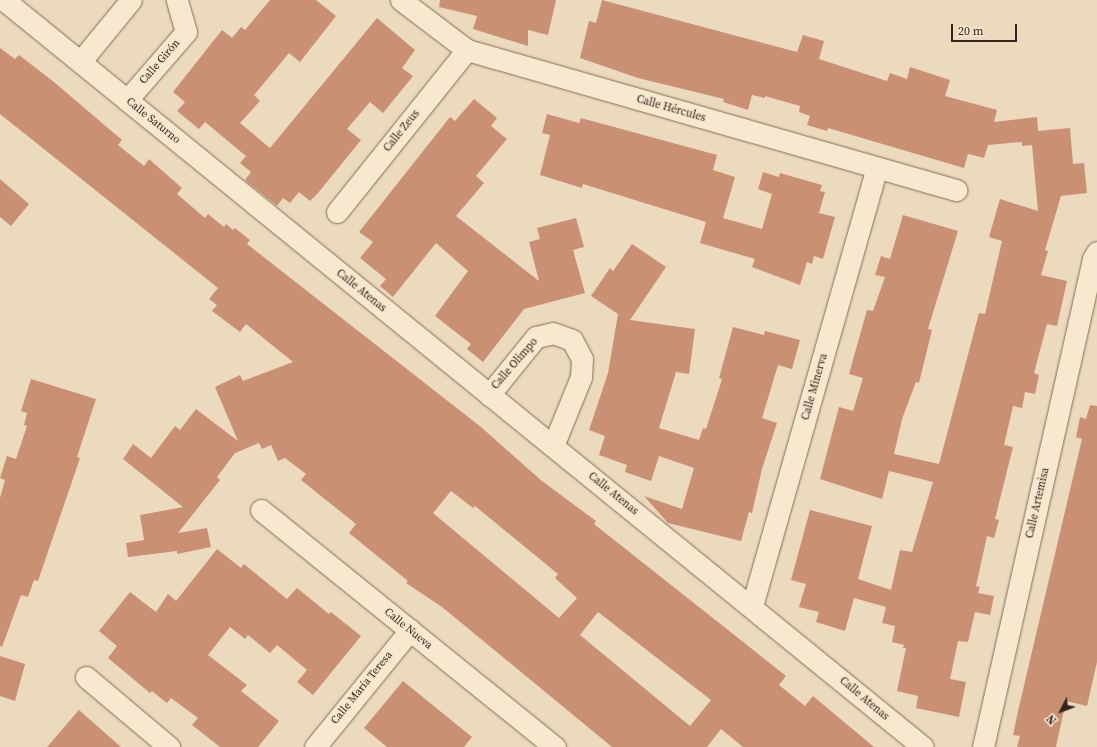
<!DOCTYPE html>
<meta charset="utf-8">
<style>
body{margin:0}
#map{position:relative;width:1097px;height:747px;overflow:hidden;background:#ecdabe;font-family:"Source Serif 4",serif}
div>[style]{position:absolute}
.building>*{inset:0;background:#ca9074}
.roads{filter:drop-shadow(0 0 1px #846b57) drop-shadow(0 0 1px #846b57)}
.minor>*{height:21px;margin:-10.5px;padding:0 10.5px;transform-origin:10.5px;border-radius:10.5px;background:#f7e8d0}
span{translate:-50% -50%;white-space:nowrap;text-align:center;line-height:1.15;-webkit-text-stroke:3px #f4e5cd;paint-order:stroke}
.street-label{font-size:11px;color:#33251c}
.north{position:absolute;left:1041px;top:691px;width:40px;height:40px;-webkit-text-stroke:3px #f4e5cd;paint-order:stroke;rotate:228deg;font-size:11px;font-weight:700;line-height:16px;text-align:center;color:#33251c}
.north::after{content:'';display:block;margin:auto;width:14px;height:18px;background:#33251c;clip-path:polygon(50% 0,100% 100%,50% 72%,0 100%)}
.scale{position:absolute;left:951px;top:24px;width:66px;height:18px;box-sizing:border-box;border:2px solid #33251c;border-top:0;padding-left:5px;font-size:12px;line-height:14px;white-space:nowrap;color:#33251c;-webkit-text-stroke:3px #f4e5cd;paint-order:stroke}
</style>
<div id="map">
<div class="building">
<div style="clip-path:polygon(270px 0,316px 0,336px 16px,300px 62px,289px 53px,254px 95px,260px 101px,240px 123px,270px 148px,377px 18px,415px 50px,402px 68px,413px 76px,383px 113px,370px 102px,347px 129px,361px 140px,318px 193px,310px 201px,299px 192px,290px 203px,283px 198px,277px 206px,245px 180px,251px 172px,240px 163px,246px 156px,205px 122px,199px 129px,177px 111px,185px 102px,173px 92px,222px 30px,232px 38px,241px 27px,245px 30px)"></div>
<div style="clip-path:polygon(440px 0,556px 0,548px 35px,528px 30px,528px 46px,473px 29px,477px 16px,439px 7px)"></div>
<div style="clip-path:polygon(602px 0,797px 52px,803px 35px,824px 41px,819px 59px,887px 81px,890px 73px,907px 79px,910px 67px,950px 80px,945px 96px,997px 110px,994px 122px,1037px 117px,1038px 131px,1070px 128px,1073px 164px,1084px 163px,1087px 193px,1061px 196px,1045px 250px,1048px 251px,1041px 275px,1067px 281px,1057px 326px,1047px 324px,1034px 373px,1039px 375px,1035px 394px,1025px 392px,1022px 408px,1013px 406px,1004px 445px,1013px 447px,995px 519px,999px 520px,994px 538px,987px 536px,976px 586px,980px 587px,978px 593px,994px 596px,990px 615px,975px 612px,968px 642px,958px 641px,950px 679px,966px 682px,959px 717px,916px 708px,918px 696px,897px 691px,906px 648px,903px 648px,904px 645px,892px 642px,895px 626px,882px 623px,886px 607px,854px 598px,845px 631px,816px 622px,819px 612px,799px 607px,806px 584px,791px 580px,810px 510px,872px 526px,858px 579px,891px 590px,900px 550px,912px 552px,933px 482px,889px 471px,882px 499px,820px 479px,839px 407px,853px 411px,863px 378px,849px 374px,867px 310px,873px 311px,885px 277px,875px 275px,881px 256px,890px 259px,903px 215px,958px 231px,928px 329px,932px 330px,919px 383px,916px 382px,902px 419px,894px 454px,939px 464px,979px 313px,985px 314px,1002px 241px,989px 237px,1000px 199px,1038px 211px,1032px 145px,1022px 146px,1022px 142px,988px 145px,984px 158px,968px 154px,964px 168px,828px 128px,827px 131px,807px 125px,810px 116px,799px 112px,800px 106px,765px 96px,765px 98px,752px 95px,748px 110px,723px 102px,724px 99px,638px 78px,580px 58px,589px 21px,596px 23px)"></div>
<div style="clip-path:polygon(evenodd,0 48px,15px 59px,19px 55px,54px 82px,122px 140px,118px 145px,144px 166px,149px 159px,182px 188px,177px 194px,205px 218px,208px 214px,224px 227px,226px 224px,233px 230px,235px 228px,250px 240px,247px 244px,481px 427px,542px 481px,596px 521px,594px 524px,786px 676px,779px 685px,805px 706px,813px 696px,874px 747px,743px 747px,721px 729px,707px 747px,612px 747px,442px 607px,406px 583px,408px 581px,349px 533px,356px 524px,301px 480px,306px 474px,285px 458px,278px 461px,271px 445px,262px 449px,259px 443px,235px 453px,217px 477px,220px 480px,178px 533px,207px 528px,211px 547px,177px 554px,177px 551px,128px 557px,126px 543px,144px 540px,140px 515px,183px 507px,123px 459px,133px 444px,151px 458px,175px 426px,180px 430px,196px 409px,238px 441px,215px 387px,240px 375px,243px 381px,293px 362px,246px 324px,240px 332px,212px 311px,217px 305px,209px 299px,218px 288px,0 114px,0 48px,451px 491px,473px 508px,475px 506px,558px 574px,555px 578px,577px 598px,559px 618px,433px 513px,451px 491px,0 48px,598px 612px,711px 700px,690px 726px,580px 635px,598px 612px)"></div>
<div style="clip-path:polygon(474px 99px,497px 118px,491px 126px,507px 139px,476px 176px,484px 183px,456px 216px,539px 281px,529px 242px,540px 239px,537px 228px,576px 218px,584px 247px,573px 250px,585px 293px,524px 309px,483px 362px,467px 349px,471px 344px,435px 316px,468px 271px,436px 243px,393px 297px,380px 286px,386px 279px,360px 258px,373px 242px,359px 232px,450px 117px,455px 121px)"></div>
<div style="clip-path:polygon(547px 114px,579px 123px,581px 118px,717px 155px,713px 170px,735px 177px,723px 218px,762px 229px,772px 194px,758px 189px,763px 172px,779px 177px,780px 173px,822px 185px,820px 191px,825px 192px,819px 213px,835px 217px,823px 259px,814px 256px,812px 264px,807px 262px,800px 285px,752px 267px,755px 259px,700px 243px,706px 222px,583px 184px,582px 188px,540px 175px,550px 135px,542px 133px)"></div>
<div style="clip-path:polygon(0 179px,29px 204px,11px 226px,0 217px)"></div>
<div style="clip-path:polygon(632px 244px,666px 267px,630px 320px,695px 329px,689px 374px,676px 372px,659px 428px,699px 440px,703px 428px,706px 429px,722px 379px,719px 378px,733px 327px,764px 335px,765px 331px,800px 340px,792px 369px,778px 365px,762px 418px,777px 423px,762px 469px,752px 513px,749px 512px,741px 541px,668px 523px,644px 496px,682px 509px,694px 468px,659px 456px,651px 481px,625px 472px,627px 465px,599px 455px,605px 436px,589px 430px,608px 373px,618px 314px,591px 296px,610px 268px,613px 271px)"></div>
<div style="clip-path:polygon(31px 379px,96px 399px,77px 457px,80px 458px,38px 581px,34px 580px,28px 597px,21px 595px,2px 647px,0 646px,0 498px,5px 480px,0 478px,7px 456px,16px 459px,27px 426px,24px 425px,27px 413px,21px 411px)"></div>
<div style="clip-path:polygon(1090px 405px,1097px 406px,1097px 662px,1087px 706px,1066px 701px,1056px 747px,1017px 747px,1020px 736px,1013px 735px,1018px 711px,1082px 439px,1076px 437px,1080px 417px,1086px 419px)"></div>
<div style="clip-path:polygon(217px 549px,241px 568px,244px 564px,287px 599px,297px 588px,329px 614px,331px 612px,361px 636px,313px 695px,297px 682px,307px 670px,277px 645px,270px 653px,248px 635px,245px 639px,230px 627px,208px 655px,247px 685px,241px 691px,279px 721px,258px 747px,220px 747px,192px 725px,198px 718px,171px 698px,167px 703px,152px 691px,150px 693px,108px 658px,117px 646px,99px 631px,130px 592px,156px 612px,168px 594px,176px 601px)"></div>
<div style="clip-path:polygon(0 656px,25px 664px,15px 701px,0 696px)"></div>
<div style="clip-path:polygon(403px 681px,472px 737px,464px 747px,387px 747px,364px 728px)"></div>
<div style="clip-path:polygon(79px 710px,121px 747px,47px 747px)"></div>
</div>
<div class="roads">
<div class="minor">
<div style="left:4px;top:0;width:1184px;rotate:39.11deg"></div>
<div style="left:401px;top:0;width:83px;rotate:37.1deg"></div>
<div style="left:467px;top:50px;width:509px;rotate:15.98deg"></div>
<div style="left:80px;top:62px;width:80px;rotate:-50.6deg"></div>
<div style="left:127px;top:100px;width:90px;rotate:-49.1deg"></div>
<div style="left:186px;top:32px;width:33px;rotate:-106deg"></div>
<div style="left:337px;top:212px;width:208px;rotate:-51.3deg"></div>
<div style="left:489px;top:395px;width:75px;rotate:-51deg"></div>
<div style="left:536px;top:337px;width:17px;rotate:-13deg"></div>
<div style="left:553px;top:333px;width:20px;rotate:20deg"></div>
<div style="left:572px;top:340px;width:21px;rotate:62deg"></div>
<div style="left:582px;top:359px;width:18px;rotate:93deg"></div>
<div style="left:581px;top:377px;width:74px;rotate:112.1deg"></div>
<div style="left:261px;top:510px;width:378px;rotate:38.9deg"></div>
<div style="left:752px;top:606px;width:455px;rotate:-74.1deg"></div>
<div style="left:86px;top:677px;width:109px;rotate:40.1deg"></div>
<div style="left:315px;top:747px;width:151px;rotate:-50.9deg"></div>
<div style="left:983px;top:747px;width:500px;rotate:-77.3deg"></div>
<div style="left:1093px;top:259px;width:8px;rotate:-60deg"></div>
</div>
</div>
<div class="street-label">
<span style="left:160px;top:62px;rotate:-49deg">Calle Girón</span>
<span style="left:671px;top:109px;rotate:16deg">Calle Hércules</span>
<span style="left:153px;top:121px;rotate:39deg">Calle Saturno</span>
<span style="left:402px;top:131px;rotate:-51deg">Calle Zeus</span>
<span style="left:361px;top:291px;rotate:39deg">Calle Atenas</span>
<span style="left:515px;top:364px;rotate:-49deg">Calle Olimpo</span>
<span style="left:815px;top:387px;rotate:-74deg">Calle Minerva</span>
<span style="left:613px;top:494px;rotate:39deg">Calle Atenas</span>
<span style="left:1038px;top:503px;rotate:-77deg">Calle Artemisa</span>
<span style="left:408px;top:629px;rotate:39deg">Calle Nueva</span>
<span style="left:362px;top:688px;rotate:-51deg">Calle María Teresa</span>
<span style="left:864px;top:699px;rotate:40deg">Calle Atenas</span>
</div>
<div class="north">N</div>
<div class="scale">20 m</div>
</div>
